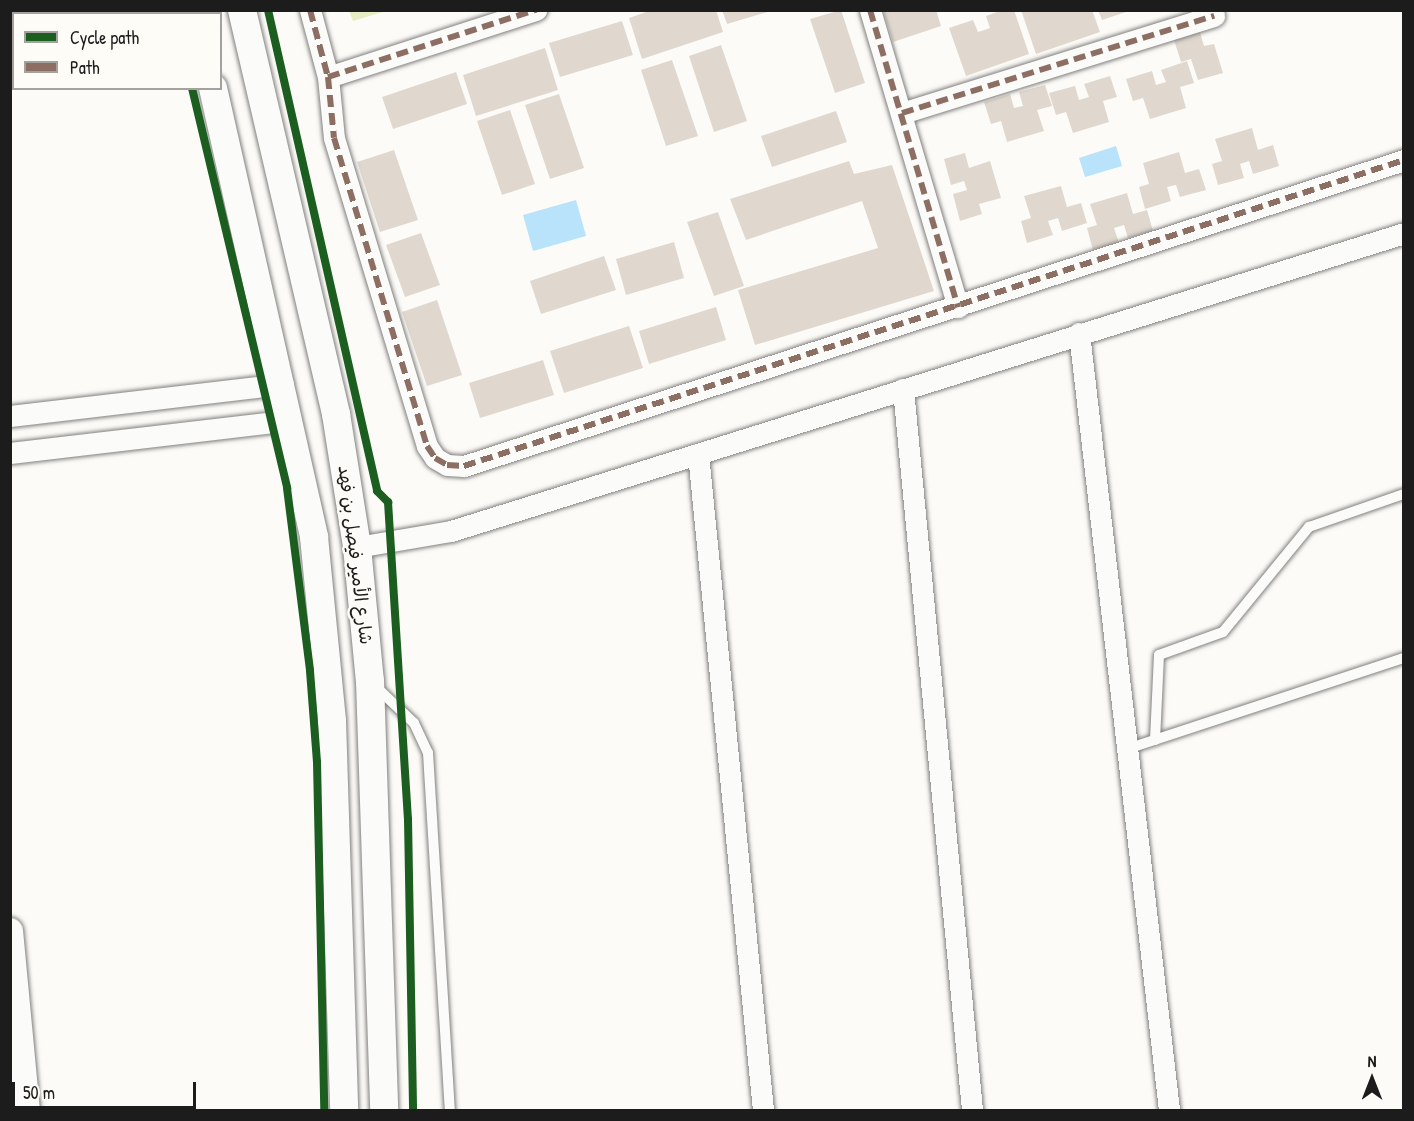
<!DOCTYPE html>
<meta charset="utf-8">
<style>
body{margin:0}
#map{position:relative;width:1414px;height:1121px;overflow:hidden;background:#fcfbf8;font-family:"Patrick Hand","Playpen Sans Arabic",sans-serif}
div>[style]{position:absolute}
.green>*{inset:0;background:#e7eec3}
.water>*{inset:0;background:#b8e3fb}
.building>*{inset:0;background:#e0d8cf}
.roads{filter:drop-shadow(0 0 2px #81807f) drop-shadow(0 0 2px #81807f)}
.service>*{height:10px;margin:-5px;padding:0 5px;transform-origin:5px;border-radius:5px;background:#fbfbf9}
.minor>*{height:21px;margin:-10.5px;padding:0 10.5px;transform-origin:10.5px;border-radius:10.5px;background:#fbfbf9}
.tertiary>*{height:26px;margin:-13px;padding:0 13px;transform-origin:13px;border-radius:13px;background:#fbfbf9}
.secondary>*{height:28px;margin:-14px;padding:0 14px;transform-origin:14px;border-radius:14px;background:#fbfbf9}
.quiet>*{height:6px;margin-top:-3px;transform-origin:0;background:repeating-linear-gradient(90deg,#8d6e63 0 12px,transparent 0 18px)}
.cycleway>*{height:8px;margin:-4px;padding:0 4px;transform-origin:4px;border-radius:4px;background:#1b5e20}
span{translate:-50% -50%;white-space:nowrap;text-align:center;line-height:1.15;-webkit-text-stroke:5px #fdfcf7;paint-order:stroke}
.street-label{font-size:18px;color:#1c1c1c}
.frame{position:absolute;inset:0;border:12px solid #1c1c1c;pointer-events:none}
.legend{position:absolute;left:12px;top:12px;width:210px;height:78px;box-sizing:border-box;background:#fdfcf7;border:2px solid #a3a29f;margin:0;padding:8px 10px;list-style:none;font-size:18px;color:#1c1c1c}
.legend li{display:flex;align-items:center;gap:12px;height:30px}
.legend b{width:30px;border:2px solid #a3a29f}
.north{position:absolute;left:1342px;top:1049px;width:60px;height:60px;-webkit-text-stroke:4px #fdfcf7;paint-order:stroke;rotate:0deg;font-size:16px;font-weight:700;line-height:24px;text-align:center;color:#1c1c1c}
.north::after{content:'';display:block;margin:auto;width:21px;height:27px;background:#1c1c1c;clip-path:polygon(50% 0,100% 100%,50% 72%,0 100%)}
.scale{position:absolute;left:12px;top:1082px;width:184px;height:27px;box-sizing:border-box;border:3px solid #1c1c1c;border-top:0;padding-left:8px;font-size:18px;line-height:21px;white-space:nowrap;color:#1c1c1c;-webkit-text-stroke:4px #fdfcf7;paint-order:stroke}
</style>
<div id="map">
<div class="green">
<div style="clip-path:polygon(349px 11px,349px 10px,386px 11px,353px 21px)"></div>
</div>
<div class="water">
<div style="clip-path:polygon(1116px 146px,1122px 166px,1085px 177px,1079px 158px)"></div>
<div style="clip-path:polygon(576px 200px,586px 236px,533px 251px,523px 215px)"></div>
</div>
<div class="building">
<div style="clip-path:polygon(652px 10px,716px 10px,723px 32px,642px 59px,629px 18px)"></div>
<div style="clip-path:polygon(722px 10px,771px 10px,771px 11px,727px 24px)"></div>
<div style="clip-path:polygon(841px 10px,865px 83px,835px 93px,810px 19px)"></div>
<div style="clip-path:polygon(883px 10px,936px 10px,941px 26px,893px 42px)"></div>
<div style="clip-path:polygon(1003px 10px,1014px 10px,1029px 54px,966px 76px,949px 28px,973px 20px,978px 32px,990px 28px,986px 16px)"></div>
<div style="clip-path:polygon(1021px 10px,1092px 10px,1100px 32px,1036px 54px)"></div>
<div style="clip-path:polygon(1098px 10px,1129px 10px,1129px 11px,1102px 20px)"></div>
<div style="clip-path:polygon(622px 21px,633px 55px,560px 77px,549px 43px)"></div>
<div style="clip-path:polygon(1200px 32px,1204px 46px,1214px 44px,1223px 73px,1198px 80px,1191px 59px,1181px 62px,1174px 40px)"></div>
<div style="clip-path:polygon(721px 45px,747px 121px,714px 132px,689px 56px)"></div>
<div style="clip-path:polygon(545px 48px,558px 90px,476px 116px,463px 75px)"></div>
<div style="clip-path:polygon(672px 60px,698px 136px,666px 146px,641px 70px)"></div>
<div style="clip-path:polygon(1187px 61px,1194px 83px,1180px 87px,1186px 108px,1150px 119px,1143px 98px,1133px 101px,1126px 79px,1152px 71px,1156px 85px,1166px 82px,1161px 70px)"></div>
<div style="clip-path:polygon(456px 72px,467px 104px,393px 129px,382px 97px)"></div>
<div style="clip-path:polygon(1110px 76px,1117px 97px,1103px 101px,1109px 122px,1073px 133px,1066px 112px,1056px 115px,1049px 93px,1075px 86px,1079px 100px,1089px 97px,1084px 84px)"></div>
<div style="clip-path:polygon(1045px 85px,1052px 106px,1037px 110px,1044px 131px,1007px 142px,1001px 121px,991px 124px,984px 102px,1010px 94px,1014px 108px,1023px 106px,1019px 92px)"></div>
<div style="clip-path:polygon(559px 94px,584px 168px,550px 179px,525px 105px)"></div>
<div style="clip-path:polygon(510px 110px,535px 184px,502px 195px,477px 121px)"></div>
<div style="clip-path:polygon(836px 111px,847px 142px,772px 167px,761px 136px)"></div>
<div style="clip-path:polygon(1252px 128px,1258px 150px,1273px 145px,1279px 166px,1253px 174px,1249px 161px,1240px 164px,1244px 178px,1218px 185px,1212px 164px,1222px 161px,1215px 139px)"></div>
<div style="clip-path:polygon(394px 150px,418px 220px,380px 232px,357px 162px)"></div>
<div style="clip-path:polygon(1179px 152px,1185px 173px,1199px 169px,1206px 190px,1180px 197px,1176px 185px,1167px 187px,1171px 201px,1145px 209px,1139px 187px,1149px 184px,1143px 163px)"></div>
<div style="clip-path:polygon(965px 153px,969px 168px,990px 161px,1001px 198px,979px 204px,982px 214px,960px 221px,953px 194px,967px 190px,964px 181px,951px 185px,944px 159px)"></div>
<div style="clip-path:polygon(849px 161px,854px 174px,892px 165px,934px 291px,755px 345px,738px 290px,878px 248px,862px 201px,746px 240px,730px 199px)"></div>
<div style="clip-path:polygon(1061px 186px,1067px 207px,1081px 203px,1087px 223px,1062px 231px,1058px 218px,1048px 221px,1053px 235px,1027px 243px,1021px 221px,1031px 218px,1024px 196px)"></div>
<div style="clip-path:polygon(1127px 193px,1133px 214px,1147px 210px,1153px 231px,1128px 238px,1124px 225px,1114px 228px,1119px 243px,1093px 250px,1087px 228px,1097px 225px,1090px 204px)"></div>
<div style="clip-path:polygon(718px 212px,744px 286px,714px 296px,687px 222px)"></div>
<div style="clip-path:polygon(421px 233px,440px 285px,405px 297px,386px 245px)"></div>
<div style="clip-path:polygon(674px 242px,684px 278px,626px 295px,616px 259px)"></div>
<div style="clip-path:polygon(604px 256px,616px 290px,541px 314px,530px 281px)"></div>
<div style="clip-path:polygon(437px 300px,462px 375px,427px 386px,402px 312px)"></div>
<div style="clip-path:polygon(716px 307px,726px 340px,649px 364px,639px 331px)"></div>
<div style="clip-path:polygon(629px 326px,643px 368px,564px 393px,550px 351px)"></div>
<div style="clip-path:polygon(543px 360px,554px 395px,480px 418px,469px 383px)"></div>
</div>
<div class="roads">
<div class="service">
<div style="left:374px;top:685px;width:55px;rotate:43.5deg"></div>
<div style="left:414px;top:723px;width:33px;rotate:65deg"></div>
<div style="left:428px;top:753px;width:358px;rotate:86.5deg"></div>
<div style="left:1155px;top:740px;width:85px;rotate:-87.3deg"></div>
<div style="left:1159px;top:655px;width:68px;rotate:-19.8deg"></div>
<div style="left:1223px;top:632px;width:136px;rotate:-50.7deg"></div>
<div style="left:1309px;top:527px;width:101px;rotate:-19.2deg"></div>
<div style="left:1127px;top:749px;width:292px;rotate:-18.2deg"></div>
</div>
<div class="minor">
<div style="left:310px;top:10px;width:69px;rotate:75deg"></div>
<div style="left:328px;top:77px;width:61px;rotate:84.4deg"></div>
<div style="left:334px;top:138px;width:322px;rotate:73.2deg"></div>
<div style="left:427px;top:446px;width:14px;rotate:56deg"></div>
<div style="left:435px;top:458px;width:14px;rotate:30deg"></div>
<div style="left:447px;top:465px;width:17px;rotate:3deg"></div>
<div style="left:464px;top:466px;width:989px;rotate:-18.03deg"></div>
<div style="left:870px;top:10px;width:310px;rotate:73.5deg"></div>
<div style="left:328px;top:77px;width:219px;rotate:-17.9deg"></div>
<div style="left:902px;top:113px;width:327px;rotate:-17.3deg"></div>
<div style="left:1079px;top:333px;width:782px;rotate:83.39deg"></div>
<div style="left:903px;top:389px;width:724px;rotate:84.53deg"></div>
<div style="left:10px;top:416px;width:275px;rotate:-6.7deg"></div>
<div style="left:10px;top:453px;width:282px;rotate:-6.7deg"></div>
<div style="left:698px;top:454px;width:659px;rotate:84.34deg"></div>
<div style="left:357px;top:547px;width:95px;rotate:-9.7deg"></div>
<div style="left:451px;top:531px;width:999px;rotate:-17.36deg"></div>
</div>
<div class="tertiary">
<div style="left:10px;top:931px;width:180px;rotate:84.6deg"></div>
</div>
<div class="secondary">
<div style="left:195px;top:10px;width:4px;rotate:76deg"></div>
<div style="left:242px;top:10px;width:415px;rotate:76.9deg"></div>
<div style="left:336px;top:414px;width:135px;rotate:81deg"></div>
<div style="left:357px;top:547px;width:135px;rotate:84.5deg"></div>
<div style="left:370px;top:681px;width:429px;rotate:88.1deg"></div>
<div style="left:213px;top:88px;width:460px;rotate:77.3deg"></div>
<div style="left:314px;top:537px;width:185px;rotate:84.4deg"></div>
<div style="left:332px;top:721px;width:389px;rotate:88.2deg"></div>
</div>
</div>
<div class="quiet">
<div style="left:310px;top:10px;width:69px;rotate:75deg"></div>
<div style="left:328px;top:77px;width:61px;rotate:84.4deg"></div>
<div style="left:334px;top:138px;width:322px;rotate:73.2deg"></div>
<div style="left:427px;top:446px;width:14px;rotate:56deg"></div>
<div style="left:435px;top:458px;width:14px;rotate:30deg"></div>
<div style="left:447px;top:465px;width:17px;rotate:3deg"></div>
<div style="left:464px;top:466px;width:989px;rotate:-18.03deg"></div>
<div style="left:870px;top:10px;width:310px;rotate:73.5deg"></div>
<div style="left:328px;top:77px;width:219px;rotate:-17.9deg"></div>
<div style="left:902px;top:113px;width:327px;rotate:-17.3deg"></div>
</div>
<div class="cycleway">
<div style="left:268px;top:10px;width:493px;rotate:77.2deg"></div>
<div style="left:377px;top:491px;width:16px;rotate:45deg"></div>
<div style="left:388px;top:502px;width:318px;rotate:86.4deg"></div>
<div style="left:408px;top:819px;width:291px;rotate:89deg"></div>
<div style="left:192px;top:88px;width:411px;rotate:76.6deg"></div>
<div style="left:287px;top:488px;width:184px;rotate:82.8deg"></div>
<div style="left:310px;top:671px;width:91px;rotate:85.6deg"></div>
<div style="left:317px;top:762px;width:348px;rotate:88.8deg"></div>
</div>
<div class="street-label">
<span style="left:355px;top:555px;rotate:83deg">شارع الأمير فيصل بن فهد</span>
</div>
<div class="frame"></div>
<ul class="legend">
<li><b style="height:8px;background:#1b5e20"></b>Cycle path</li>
<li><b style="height:8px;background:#8d6e63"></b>Path</li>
</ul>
<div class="north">N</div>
<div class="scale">50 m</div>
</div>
